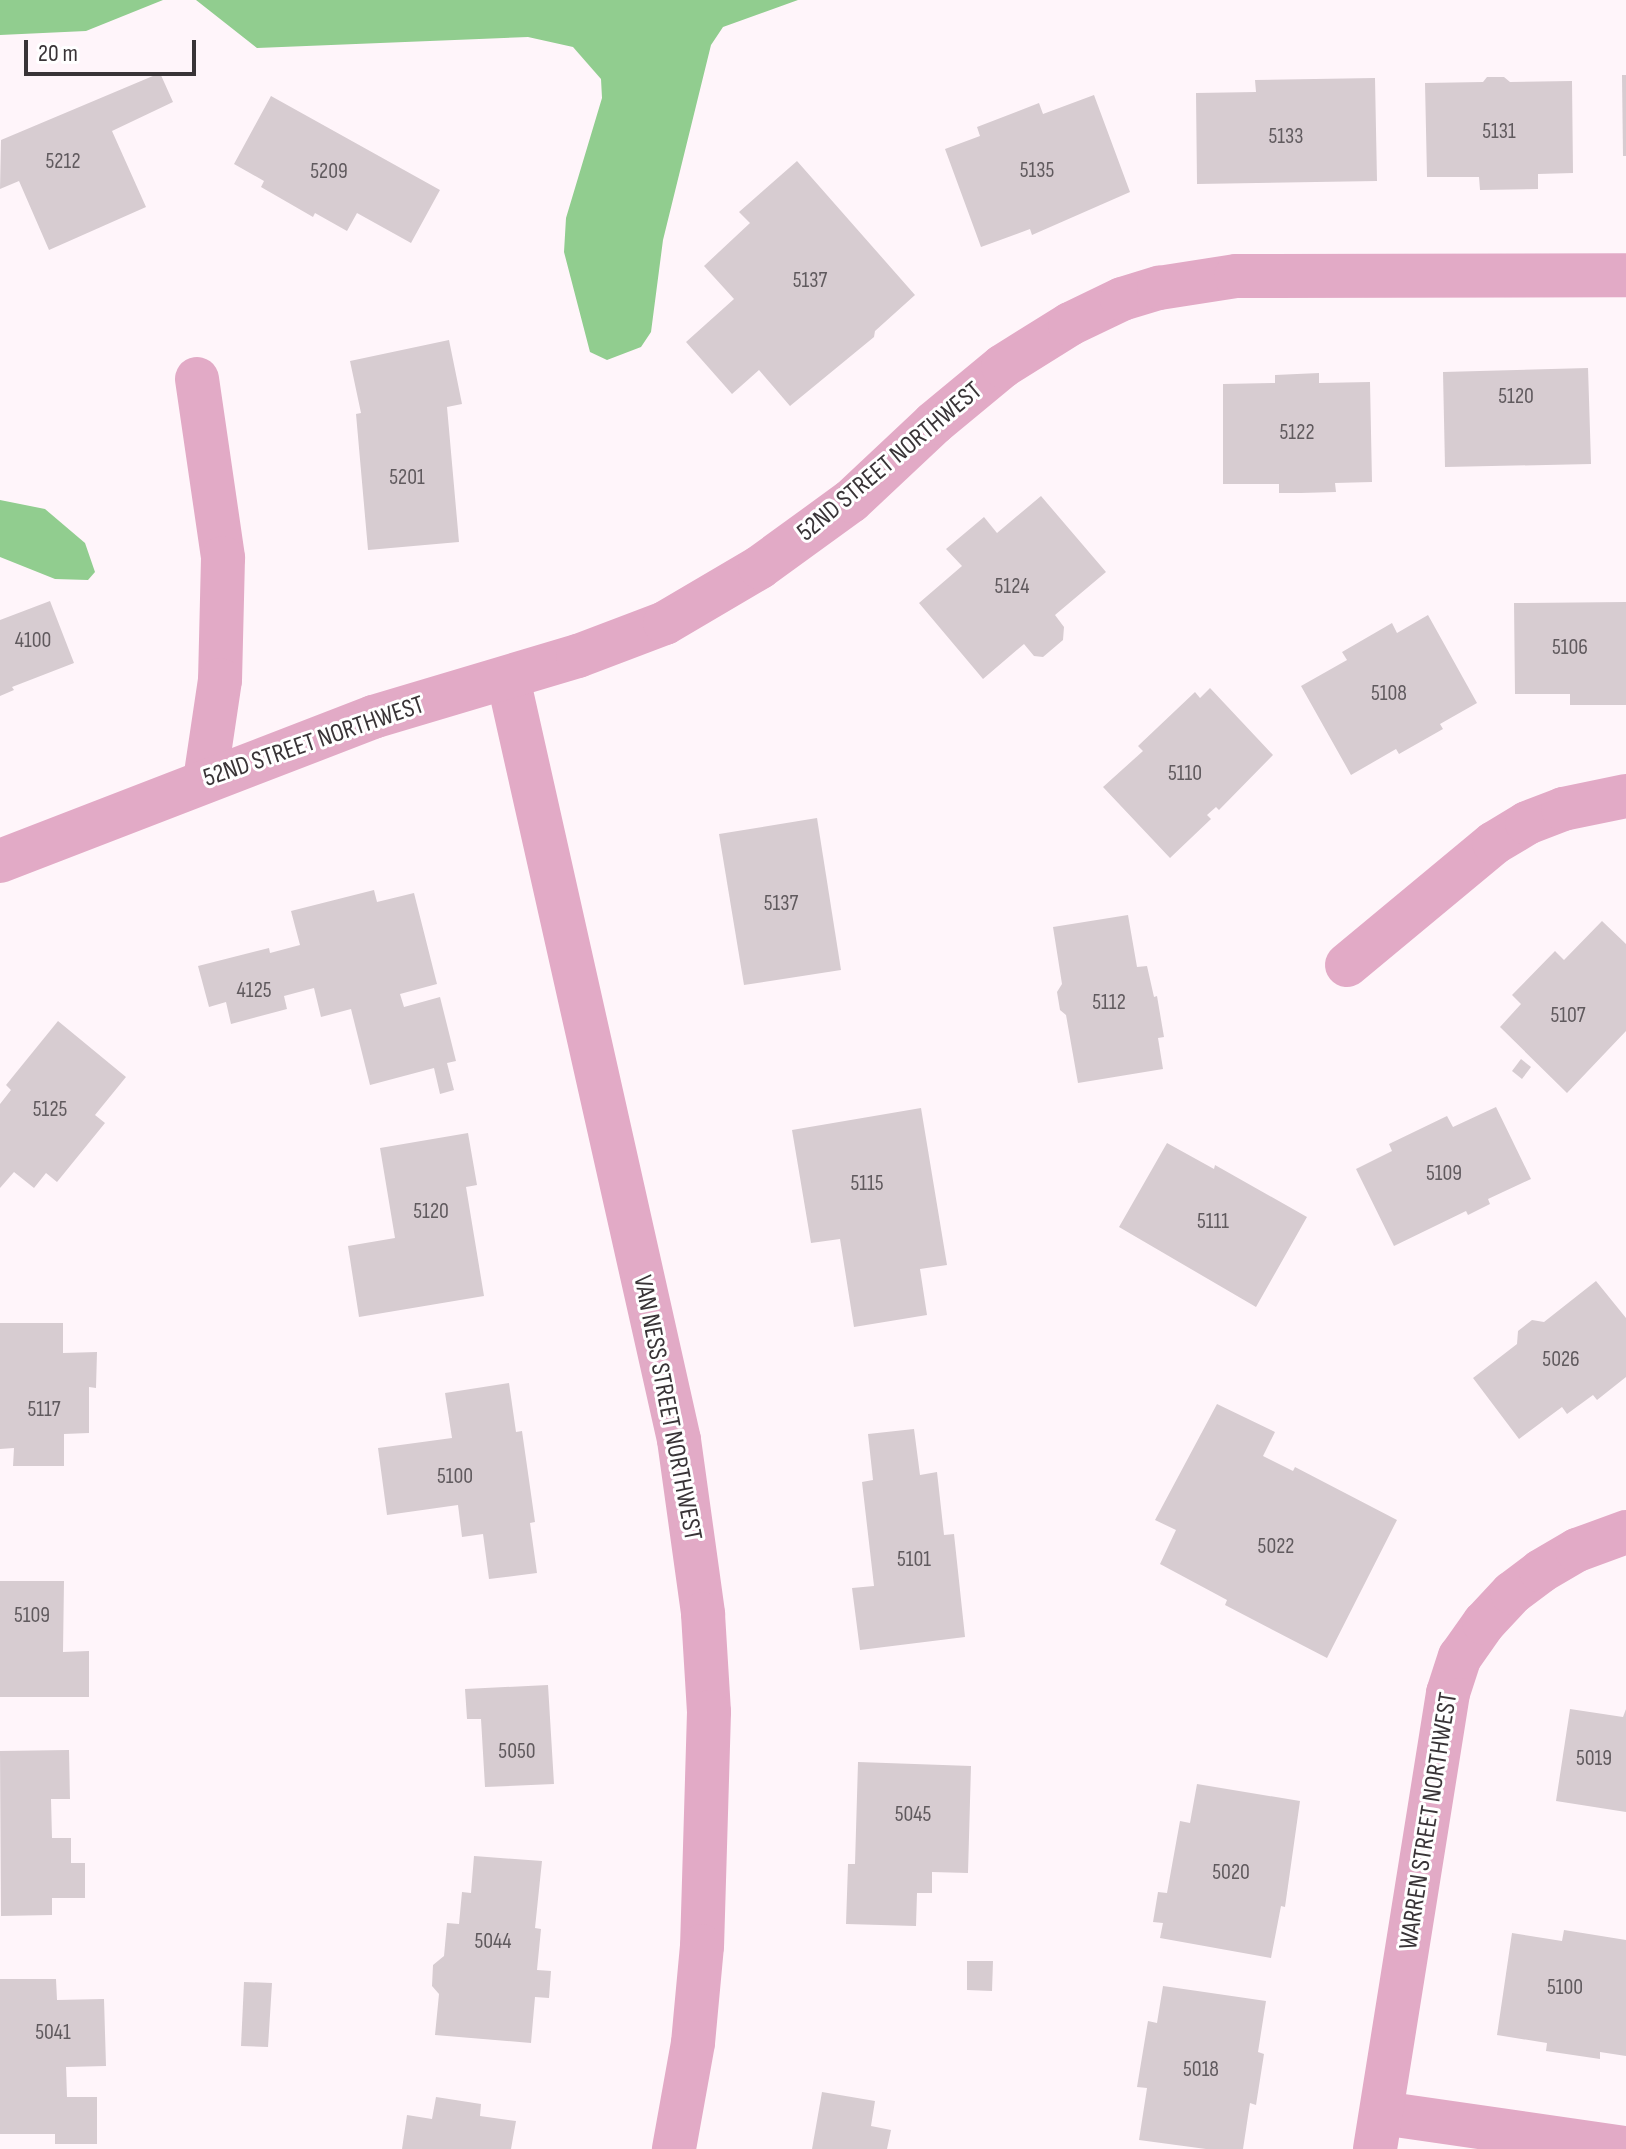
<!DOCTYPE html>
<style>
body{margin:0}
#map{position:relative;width:1626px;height:2149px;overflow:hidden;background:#fff5fa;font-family:"Sofia Sans Condensed",sans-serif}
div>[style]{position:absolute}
.forest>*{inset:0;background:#91cd8f}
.building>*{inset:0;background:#d7ccd1}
.minor>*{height:44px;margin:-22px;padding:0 22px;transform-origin:22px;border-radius:22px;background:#e2aac6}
span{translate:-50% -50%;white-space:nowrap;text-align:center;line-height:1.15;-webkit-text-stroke:6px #fff;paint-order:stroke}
.number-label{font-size:22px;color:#605a5e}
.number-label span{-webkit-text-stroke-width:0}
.street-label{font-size:26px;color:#393437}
.scale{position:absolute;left:24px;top:40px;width:172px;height:36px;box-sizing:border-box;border:4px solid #393437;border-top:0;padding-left:10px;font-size:24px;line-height:28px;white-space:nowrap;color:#393437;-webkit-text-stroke:6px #fff;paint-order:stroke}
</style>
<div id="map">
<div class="forest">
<div style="clip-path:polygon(0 0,163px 0,86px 31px,0 35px)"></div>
<div style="clip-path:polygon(196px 0,798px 0,723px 27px,711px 45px,663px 240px,651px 332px,641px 347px,607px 360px,590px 352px,564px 252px,566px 218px,602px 98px,601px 79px,573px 47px,528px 37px,257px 48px)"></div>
<div style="clip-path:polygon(0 500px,45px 509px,85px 543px,95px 572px,88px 580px,55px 579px,0 557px)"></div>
</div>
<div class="building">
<div style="clip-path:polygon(160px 73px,173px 102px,112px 131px,146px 207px,49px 250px,19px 181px,0 189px,1px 140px)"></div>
<div style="clip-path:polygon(1622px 75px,1626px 75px,1626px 156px,1623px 156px)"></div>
<div style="clip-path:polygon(1487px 77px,1504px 77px,1510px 82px,1572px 81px,1573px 173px,1538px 174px,1538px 189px,1480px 190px,1479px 177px,1427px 177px,1425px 83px,1483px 82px)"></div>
<div style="clip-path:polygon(1375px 78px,1377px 181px,1197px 184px,1196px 93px,1256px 92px,1255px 80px)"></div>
<div style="clip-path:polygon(1094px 95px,1130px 192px,1032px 235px,1030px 229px,981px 247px,945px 149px,980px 136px,977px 127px,1039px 103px,1043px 114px)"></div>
<div style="clip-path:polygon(271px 96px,440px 190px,411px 243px,357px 213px,347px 231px,315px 213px,313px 217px,261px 187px,264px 181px,234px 164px)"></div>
<div style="clip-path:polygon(797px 161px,915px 295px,875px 331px,874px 337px,790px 406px,759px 370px,732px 394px,686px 342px,734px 299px,704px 266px,750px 223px,739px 212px)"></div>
<div style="clip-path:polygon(449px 340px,462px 404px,447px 407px,459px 542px,368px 550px,356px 414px,361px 413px,350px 361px)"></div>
<div style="clip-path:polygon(1588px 368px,1591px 464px,1445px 467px,1443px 372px)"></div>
<div style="clip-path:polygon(1319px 373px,1319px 383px,1370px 382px,1372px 482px,1335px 483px,1336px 492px,1301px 493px,1279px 493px,1279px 484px,1223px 484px,1223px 384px,1275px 383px,1275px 375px)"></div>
<div style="clip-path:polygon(1041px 496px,1106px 572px,1055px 615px,1064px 627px,1063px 640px,1043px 657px,1034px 656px,1024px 644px,983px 679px,919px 603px,962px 566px,946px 549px,984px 517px,997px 533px)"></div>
<div style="clip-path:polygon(50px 601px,74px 663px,12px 687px,14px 690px,0 696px,0 620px)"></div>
<div style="clip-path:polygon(1626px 602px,1626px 705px,1570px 705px,1570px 694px,1515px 694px,1514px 603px)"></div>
<div style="clip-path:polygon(1428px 615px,1477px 703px,1440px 724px,1443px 729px,1399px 754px,1396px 749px,1351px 775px,1301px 686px,1347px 660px,1342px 652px,1392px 623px,1397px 633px)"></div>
<div style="clip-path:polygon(1210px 688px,1273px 755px,1219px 810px,1216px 807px,1207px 815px,1211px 819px,1170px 858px,1103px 787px,1143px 751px,1138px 746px,1195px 692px,1200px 698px)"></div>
<div style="clip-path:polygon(817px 818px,841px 970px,744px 985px,719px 834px)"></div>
<div style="clip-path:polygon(374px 890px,377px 902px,414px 893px,437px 984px,400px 994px,404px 1007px,440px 997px,456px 1061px,447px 1063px,454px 1090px,440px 1094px,434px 1068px,370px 1085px,351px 1009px,321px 1017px,314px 988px,284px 996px,287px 1009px,231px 1024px,226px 1002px,209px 1007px,198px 966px,269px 948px,270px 953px,300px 945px,291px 911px)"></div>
<div style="clip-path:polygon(1128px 915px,1137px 967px,1147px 966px,1154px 997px,1157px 996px,1164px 1037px,1158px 1038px,1163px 1069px,1078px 1083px,1066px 1015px,1060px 1010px,1057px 992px,1062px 984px,1053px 927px)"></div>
<div style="clip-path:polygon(1602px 921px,1626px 944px,1626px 1031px,1567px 1093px,1500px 1027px,1521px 1004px,1512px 995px,1555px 951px,1564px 960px)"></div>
<div style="clip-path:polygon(58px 1021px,126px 1077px,95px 1115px,105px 1123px,57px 1182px,46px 1173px,34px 1188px,14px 1172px,0 1188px,0 1104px,11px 1090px,6px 1085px)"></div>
<div style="clip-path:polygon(1521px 1059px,1531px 1067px,1522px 1079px,1512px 1071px)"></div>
<div style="clip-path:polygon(1496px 1107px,1531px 1179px,1488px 1199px,1490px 1204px,1468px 1215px,1466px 1211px,1394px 1246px,1356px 1169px,1392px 1151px,1389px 1144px,1447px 1116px,1453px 1127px)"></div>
<div style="clip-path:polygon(921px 1108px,947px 1265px,920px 1269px,927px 1315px,854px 1327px,840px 1239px,811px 1243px,792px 1130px)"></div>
<div style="clip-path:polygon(468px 1133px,477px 1185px,466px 1187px,484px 1296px,359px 1317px,348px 1246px,395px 1238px,380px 1148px)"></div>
<div style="clip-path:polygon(1167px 1143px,1214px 1169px,1215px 1165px,1307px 1217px,1256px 1307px,1119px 1227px)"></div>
<div style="clip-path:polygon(1596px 1281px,1626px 1318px,1626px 1377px,1597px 1400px,1593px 1395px,1567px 1414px,1562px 1407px,1519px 1439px,1473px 1378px,1517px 1344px,1518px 1331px,1532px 1320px,1544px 1322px)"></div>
<div style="clip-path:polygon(0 1323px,63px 1323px,63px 1353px,97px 1352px,96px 1388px,89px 1387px,89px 1433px,64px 1434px,64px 1466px,13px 1466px,14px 1448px,0 1449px)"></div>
<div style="clip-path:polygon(509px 1383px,516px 1432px,522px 1431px,535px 1522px,530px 1523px,537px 1573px,489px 1579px,483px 1534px,462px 1537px,458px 1505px,387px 1515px,378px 1448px,452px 1438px,445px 1393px)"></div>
<div style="clip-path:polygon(1217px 1404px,1275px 1432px,1263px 1456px,1293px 1471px,1295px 1467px,1397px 1520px,1327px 1658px,1225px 1605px,1227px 1600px,1160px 1564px,1176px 1530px,1155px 1520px)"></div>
<div style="clip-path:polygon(914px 1429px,920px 1475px,937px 1472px,944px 1535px,954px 1534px,965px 1637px,860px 1650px,852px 1588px,874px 1586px,862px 1482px,873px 1480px,868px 1434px)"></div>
<div style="clip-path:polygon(0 1581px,64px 1581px,63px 1652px,89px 1651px,89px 1697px,0 1697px)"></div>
<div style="clip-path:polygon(548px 1685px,554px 1784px,485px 1787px,481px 1719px,467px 1719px,465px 1689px)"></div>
<div style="clip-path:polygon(1570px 1709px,1623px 1717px,1626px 1709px,1626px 1812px,1556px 1801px)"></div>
<div style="clip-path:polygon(69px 1750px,70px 1799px,51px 1799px,52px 1838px,71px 1838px,71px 1863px,85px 1863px,85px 1898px,52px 1898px,52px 1915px,1px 1916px,0 1751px)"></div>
<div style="clip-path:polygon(858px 1762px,971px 1766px,968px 1873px,932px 1872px,932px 1893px,917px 1893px,916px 1926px,846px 1924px,848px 1864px,855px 1864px)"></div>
<div style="clip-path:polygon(1197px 1784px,1300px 1801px,1285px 1907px,1281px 1906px,1271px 1958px,1160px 1938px,1163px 1923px,1153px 1922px,1158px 1892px,1167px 1893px,1180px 1821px,1190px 1823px)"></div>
<div style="clip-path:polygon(474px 1856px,542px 1861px,535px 1928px,541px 1929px,537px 1970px,551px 1971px,549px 1998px,535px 1997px,531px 2043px,435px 2035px,439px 1994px,432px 1986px,433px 1965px,444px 1956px,447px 1923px,459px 1924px,462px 1892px,471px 1893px)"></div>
<div style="clip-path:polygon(1564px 1930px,1626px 1940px,1626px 2056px,1600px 2052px,1600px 2059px,1546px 2051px,1547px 2043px,1497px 2035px,1512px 1933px,1562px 1941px)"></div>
<div style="clip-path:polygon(967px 1961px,993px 1961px,992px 1991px,967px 1990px)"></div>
<div style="clip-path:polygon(0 1979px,56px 1979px,57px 2000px,104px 1999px,106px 2066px,66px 2067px,67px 2097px,97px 2097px,97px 2144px,55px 2144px,55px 2134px,0 2134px)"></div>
<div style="clip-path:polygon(244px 1982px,272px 1983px,268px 2047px,241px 2046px)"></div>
<div style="clip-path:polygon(1163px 1986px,1266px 2001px,1258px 2052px,1264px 2054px,1256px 2105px,1250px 2103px,1243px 2149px,1206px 2149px,1139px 2140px,1147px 2088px,1137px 2087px,1148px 2021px,1157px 2023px)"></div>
<div style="clip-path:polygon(822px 2092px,875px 2101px,871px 2126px,891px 2130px,887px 2149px,812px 2149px)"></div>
<div style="clip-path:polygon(436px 2097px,481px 2104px,480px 2116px,516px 2121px,511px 2149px,402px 2149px,407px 2115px,432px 2119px)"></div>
</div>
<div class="minor">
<div style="left:197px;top:379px;width:181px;rotate:81.7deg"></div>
<div style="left:223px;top:558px;width:122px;rotate:91.4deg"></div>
<div style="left:220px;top:680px;width:101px;rotate:98.5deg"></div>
<div style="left:508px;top:678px;width:781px;rotate:77.35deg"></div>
<div style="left:679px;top:1440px;width:176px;rotate:82.1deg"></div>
<div style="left:703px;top:1614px;width:98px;rotate:86.5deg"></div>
<div style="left:709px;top:1712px;width:234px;rotate:91.7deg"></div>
<div style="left:702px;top:1946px;width:97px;rotate:95.3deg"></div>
<div style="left:693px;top:2043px;width:108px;rotate:100.2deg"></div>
<div style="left:0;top:861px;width:400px;rotate:-21.1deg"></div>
<div style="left:373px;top:717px;width:214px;rotate:-16.6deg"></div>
<div style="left:578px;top:656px;width:93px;rotate:-20.8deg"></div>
<div style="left:665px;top:623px;width:110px;rotate:-30.5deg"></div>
<div style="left:760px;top:567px;width:112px;rotate:-36deg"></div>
<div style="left:851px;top:501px;width:114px;rotate:-43.2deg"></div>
<div style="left:934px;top:423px;width:89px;rotate:-39.6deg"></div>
<div style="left:1003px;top:366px;width:79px;rotate:-32.1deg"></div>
<div style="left:1070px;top:324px;width:58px;rotate:-25.7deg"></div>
<div style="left:1122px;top:299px;width:39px;rotate:-17deg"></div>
<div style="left:1159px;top:288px;width:78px;rotate:-8.9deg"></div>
<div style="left:1236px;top:276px;width:390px;rotate:-0.1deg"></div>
<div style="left:1347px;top:965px;width:191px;rotate:-39.7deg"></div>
<div style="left:1494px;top:843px;width:39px;rotate:-31deg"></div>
<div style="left:1527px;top:823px;width:39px;rotate:-21deg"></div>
<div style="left:1563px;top:809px;width:64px;rotate:-11.7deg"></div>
<div style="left:1382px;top:2113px;width:246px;rotate:8.2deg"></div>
<div style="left:1375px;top:2149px;width:462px;rotate:-80.9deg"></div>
<div style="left:1448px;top:1693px;width:38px;rotate:-72deg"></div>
<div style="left:1460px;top:1657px;width:42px;rotate:-54.8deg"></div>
<div style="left:1484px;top:1623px;width:41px;rotate:-47deg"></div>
<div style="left:1512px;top:1593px;width:36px;rotate:-37deg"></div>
<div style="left:1541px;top:1571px;width:42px;rotate:-30.3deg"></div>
<div style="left:1577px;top:1550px;width:52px;rotate:-20.2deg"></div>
</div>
<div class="number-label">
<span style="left:1499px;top:132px">5131</span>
<span style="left:1286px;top:137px">5133</span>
<span style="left:63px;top:162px">5212</span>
<span style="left:1037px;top:171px">5135</span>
<span style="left:329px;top:172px">5209</span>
<span style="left:810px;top:281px">5137</span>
<span style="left:1516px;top:397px">5120</span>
<span style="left:1297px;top:433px">5122</span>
<span style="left:407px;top:478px">5201</span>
<span style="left:1012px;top:587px">5124</span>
<span style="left:33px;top:641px">4100</span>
<span style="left:1570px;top:648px">5106</span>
<span style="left:1389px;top:694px">5108</span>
<span style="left:1185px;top:774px">5110</span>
<span style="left:781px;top:904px">5137</span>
<span style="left:254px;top:991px">4125</span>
<span style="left:1109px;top:1003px">5112</span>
<span style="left:1568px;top:1016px">5107</span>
<span style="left:50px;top:1110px">5125</span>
<span style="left:1444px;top:1174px">5109</span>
<span style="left:867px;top:1184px">5115</span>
<span style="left:431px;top:1212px">5120</span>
<span style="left:1213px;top:1222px">5111</span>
<span style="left:1561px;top:1360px">5026</span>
<span style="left:44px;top:1410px">5117</span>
<span style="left:455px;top:1477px">5100</span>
<span style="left:1276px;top:1547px">5022</span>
<span style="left:914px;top:1560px">5101</span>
<span style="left:32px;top:1616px">5109</span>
<span style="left:517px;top:1752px">5050</span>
<span style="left:1594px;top:1759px">5019</span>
<span style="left:913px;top:1815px">5045</span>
<span style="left:1231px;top:1873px">5020</span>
<span style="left:493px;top:1942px">5044</span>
<span style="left:1565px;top:1988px">5100</span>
<span style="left:53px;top:2033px">5041</span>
<span style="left:1201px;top:2070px">5018</span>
</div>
<div class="street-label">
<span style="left:890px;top:462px;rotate:-40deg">52ND STREET NORTHWEST</span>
<span style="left:314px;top:742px;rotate:-19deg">52ND STREET NORTHWEST</span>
<span style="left:667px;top:1408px;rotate:79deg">VAN NESS STREET NORTHWEST</span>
<span style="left:1429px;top:1821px;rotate:-81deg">WARREN STREET NORTHWEST</span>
</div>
<div class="scale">20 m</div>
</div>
